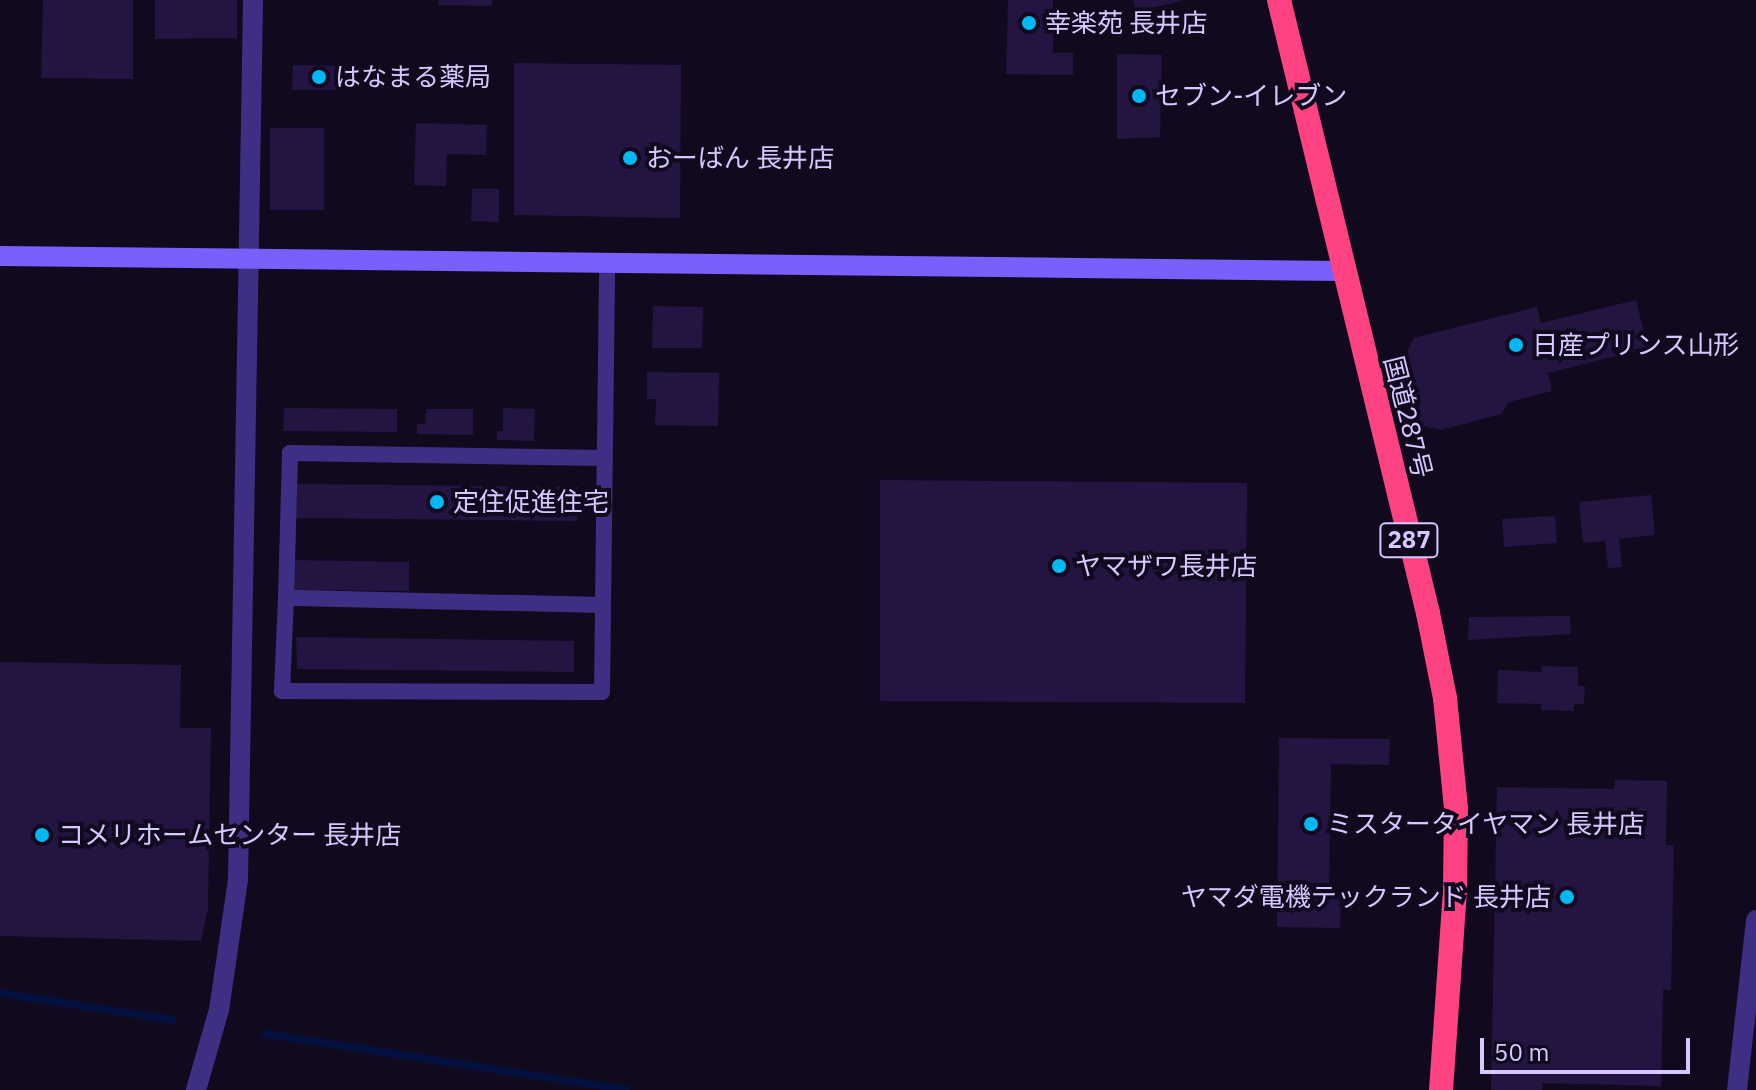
<!DOCTYPE html>
<meta charset="utf-8">
<style>
body{margin:0}
#map{position:relative;width:1756px;height:1090px;overflow:hidden;background:#110a1f;font-family:"IBM Plex Sans","Noto Sans JP",sans-serif}
div>[style]{position:absolute}
.stream>*{height:8px;margin:-4px;padding:0 4px;transform-origin:4px;border-radius:4px;background:#04113f}
.building>*{inset:0;background:#241442}
.lane>*{height:16px;margin:-8px;padding:0 8px;transform-origin:8px;border-radius:8px;background:#3f2f84}
.street>*{height:20px;margin:-10px;padding:0 10px;transform-origin:10px;border-radius:10px;background:#3f2f84}
.secondary>*{height:20px;margin:-10px;padding:0 10px;transform-origin:10px;border-radius:10px;background:#7a5fff}
.highway>*{height:24px;margin:-12px;padding:0 12px;transform-origin:12px;border-radius:12px;background:#ff4382}
.dots>*{width:22px;height:22px;translate:-50% -50%;box-sizing:border-box;border:4px solid #110a1f;border-radius:50%}
span{translate:-50% -50%;white-space:nowrap;text-align:center;line-height:1.15;-webkit-text-stroke:8px #110a1f;paint-order:stroke}
.shield-label span{padding:2px 6px;background:#110a1f;border:2px solid;border-radius:6px;-webkit-text-stroke-width:0}
.shield-label{font-size:24px;color:#d6c8ff;font-weight:700}
.poi-label{font-size:26px;color:#d6c8ff}
.left{translate:0 -50%;text-align:left}
.right{translate:-100% -50%;text-align:right}
.street-label{font-size:26px;color:#d6c8ff}
.scale{position:absolute;left:1480px;top:1038px;width:210px;height:36px;box-sizing:border-box;border:4px solid #d6c8ff;border-top:0;padding-left:10px;font-size:24px;line-height:28px;white-space:nowrap;color:#d6c8ff;-webkit-text-stroke:6px #110a1f;paint-order:stroke}
</style>
<div id="map">
<div class="stream">
<div style="left:0;top:993px;width:174px;rotate:8.9deg"></div>
<div style="left:266px;top:1034px;width:365px;rotate:8.8deg"></div>
</div>
<div class="building">
<div style="clip-path:polygon(43px 0,133px 0,133px 79px,41px 78px)"></div>
<div style="clip-path:polygon(155px 0,237px 0,237px 38px,155px 39px)"></div>
<div style="clip-path:polygon(438px 0,492px 0,492px 6px,438px 5px)"></div>
<div style="clip-path:polygon(1008px 0,1053px 0,1053px 53px,1073px 53px,1073px 75px,1006px 74px)"></div>
<div style="clip-path:polygon(1133px 0,1181px 0,1181px 1px,1136px 12px)"></div>
<div style="clip-path:polygon(1117px 54px,1162px 55px,1160px 137px,1117px 139px)"></div>
<div style="clip-path:polygon(514px 63px,681px 65px,680px 218px,514px 215px)"></div>
<div style="clip-path:polygon(293px 65px,348px 66px,347px 90px,292px 90px)"></div>
<div style="clip-path:polygon(416px 123px,487px 125px,486px 155px,447px 154px,446px 186px,414px 185px)"></div>
<div style="clip-path:polygon(270px 128px,324px 128px,324px 210px,270px 210px)"></div>
<div style="clip-path:polygon(472px 189px,499px 189px,499px 222px,471px 221px)"></div>
<div style="clip-path:polygon(1636px 300px,1648px 348px,1548px 373px,1552px 391px,1509px 402px,1501px 414px,1441px 430px,1420px 425px,1405px 356px,1414px 338px,1537px 307px,1541px 323px)"></div>
<div style="clip-path:polygon(653px 306px,703px 307px,702px 348px,652px 348px)"></div>
<div style="clip-path:polygon(647px 372px,719px 373px,718px 426px,655px 425px,656px 399px,647px 399px)"></div>
<div style="clip-path:polygon(284px 408px,397px 409px,397px 432px,283px 431px)"></div>
<div style="clip-path:polygon(503px 408px,535px 409px,534px 441px,497px 440px,497px 431px,503px 431px)"></div>
<div style="clip-path:polygon(426px 409px,473px 409px,473px 435px,417px 434px,417px 424px,425px 424px)"></div>
<div style="clip-path:polygon(880px 480px,1247px 483px,1245px 703px,880px 701px)"></div>
<div style="clip-path:polygon(297px 484px,578px 487px,577px 521px,296px 518px)"></div>
<div style="clip-path:polygon(1651px 495px,1655px 535px,1619px 539px,1622px 567px,1608px 568px,1605px 541px,1583px 543px,1579px 502px)"></div>
<div style="clip-path:polygon(1555px 516px,1557px 543px,1504px 547px,1502px 519px)"></div>
<div style="clip-path:polygon(292px 560px,409px 562px,409px 591px,291px 590px)"></div>
<div style="clip-path:polygon(1570px 616px,1571px 634px,1468px 640px,1469px 617px)"></div>
<div style="clip-path:polygon(296px 637px,574px 641px,574px 672px,297px 669px)"></div>
<div style="clip-path:polygon(0 662px,181px 665px,180px 728px,211px 728px,208px 908px,201px 941px,0 936px)"></div>
<div style="clip-path:polygon(1542px 666px,1578px 667px,1578px 686px,1585px 686px,1584px 704px,1574px 704px,1574px 711px,1541px 710px,1541px 704px,1497px 703px,1498px 670px,1541px 672px)"></div>
<div style="clip-path:polygon(1279px 738px,1390px 739px,1389px 765px,1331px 764px,1329px 896px,1341px 896px,1340px 928px,1277px 927px)"></div>
<div style="clip-path:polygon(1615px 780px,1667px 781px,1666px 845px,1674px 845px,1671px 990px,1663px 990px,1661px 1086px,1542px 1083px,1542px 1090px,1491px 1090px,1497px 787px,1614px 789px)"></div>
</div>
<div class="lane">
<div style="left:286px;top:598px;width:145px;rotate:-88.4deg"></div>
<div style="left:290px;top:453px;width:315px;rotate:0.9deg"></div>
<div style="left:603px;top:605px;width:317px;rotate:-178.7deg"></div>
<div style="left:286px;top:598px;width:93px;rotate:92.5deg"></div>
<div style="left:282px;top:691px;width:320px;rotate:0.2deg"></div>
<div style="left:602px;top:692px;width:87px;rotate:-89.3deg"></div>
<div style="left:603px;top:605px;width:341px;rotate:-89.3deg"></div>
</div>
<div class="street">
<div style="left:196px;top:1090px;width:83px;rotate:-74deg"></div>
<div style="left:219px;top:1010px;width:131px;rotate:-81.7deg"></div>
<div style="left:238px;top:880px;width:880px;rotate:-89.02deg"></div>
<div style="left:1737px;top:1090px;width:171px;rotate:-83.6deg"></div>
</div>
<div class="secondary">
<div style="left:0;top:256px;width:1342px;rotate:0.64deg"></div>
</div>
<div class="highway">
<div style="left:1279px;top:0;width:631px;rotate:76.34deg"></div>
<div style="left:1428px;top:613px;width:87px;rotate:78.7deg"></div>
<div style="left:1445px;top:698px;width:112px;rotate:84.3deg"></div>
<div style="left:1456px;top:809px;width:81px;rotate:90.7deg"></div>
<div style="left:1455px;top:890px;width:200px;rotate:94deg"></div>
</div>
<div class="dots">
<div style="left:1029px;top:23px;background:#00b8f3"></div>
<div style="left:319px;top:77px;background:#00b8f3"></div>
<div style="left:1139px;top:96px;background:#00b8f3"></div>
<div style="left:630px;top:158px;background:#00b8f3"></div>
<div style="left:1516px;top:345px;background:#00b8f3"></div>
<div style="left:437px;top:502px;background:#00b8f3"></div>
<div style="left:1059px;top:566px;background:#00b8f3"></div>
<div style="left:1311px;top:824px;background:#00b8f3"></div>
<div style="left:42px;top:835px;background:#00b8f3"></div>
<div style="left:1567px;top:897px;background:#00b8f3"></div>
</div>
<div class="shield-label">
<span style="left:1409px;top:540px">287</span>
</div>
<div class="poi-label">
<span class="left" style="left:1045px;top:23px">幸楽苑 長井店</span>
<span class="left" style="left:335px;top:77px">はなまる薬局</span>
<span class="left" style="left:1155px;top:96px">セブン-イレブン</span>
<span class="left" style="left:646px;top:158px">おーばん 長井店</span>
<span class="left" style="left:1532px;top:345px">日産プリンス山形</span>
<span class="left" style="left:453px;top:502px">定住促進住宅</span>
<span class="left" style="left:1075px;top:566px">ヤマザワ長井店</span>
<span class="left" style="left:1327px;top:824px">ミスタータイヤマン 長井店</span>
<span class="left" style="left:58px;top:835px">コメリホームセンター 長井店</span>
<span class="right" style="left:1551px;top:897px">ヤマダ電機テックランド 長井店</span>
</div>
<div class="street-label">
<span style="left:1408px;top:417px;rotate:76deg">国道287号</span>
</div>
<div class="scale">50 m</div>
</div>
